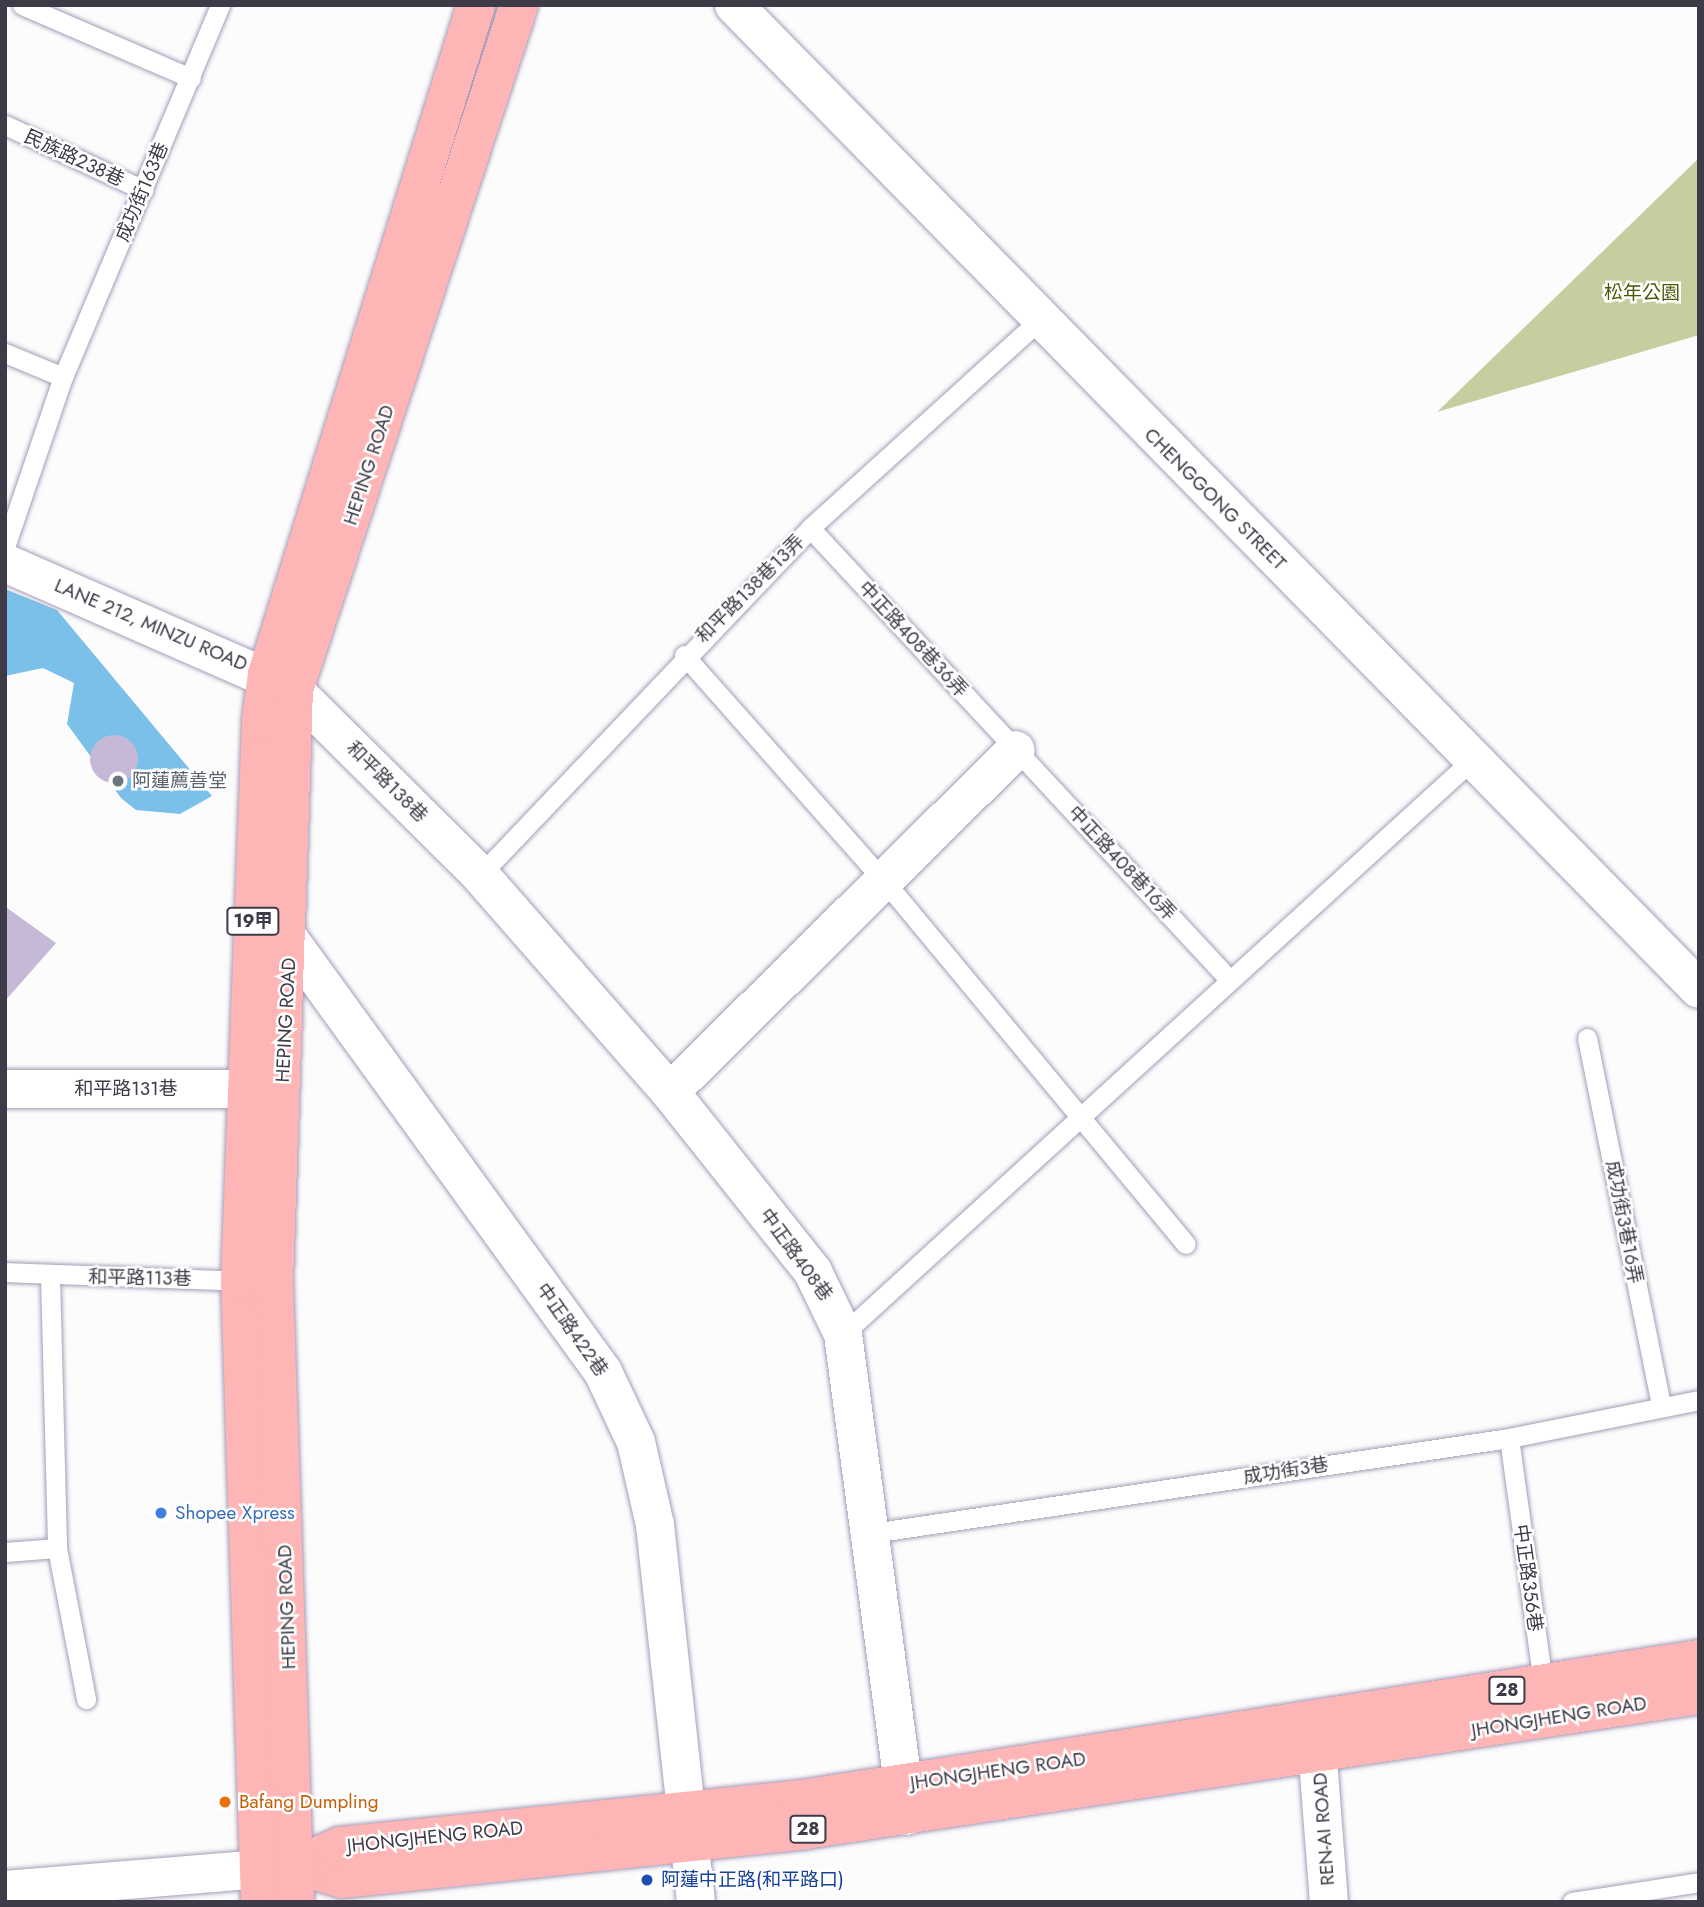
<!DOCTYPE html>
<meta charset="utf-8">
<style>
body{margin:0}
#map{position:relative;width:1704px;height:1907px;overflow:hidden;background:#fcfcfc;font-family:Jost,"Noto Sans TC",sans-serif}
div>[style]{position:absolute}
.green>*{inset:0;background:#c5ce9e}
.water>*{inset:0;background:#7ac0e9}
.building>*{inset:0;background:#c5b9d7}
.round{border-radius:50%}
.roads{filter:drop-shadow(0 0 2px #a79bb9) drop-shadow(0 0 2px #a79bb9)}
.service>*{height:19px;margin:-9.5px;padding:0 9.5px;transform-origin:9.5px;border-radius:9.5px;background:#fff}
.minor>*{height:38px;margin:-19px;padding:0 19px;transform-origin:19px;border-radius:19px;background:#fff}
.tertiary>*{height:38px;margin:-19px;padding:0 19px;transform-origin:19px;border-radius:19px;background:#fff}
.primary>*{height:38px;margin:-19px;padding:0 19px;transform-origin:19px;border-radius:19px;background:#feb5b6}
.dots>*{width:19px;height:19px;translate:-50% -50%;box-sizing:border-box;border:4px solid #fff;border-radius:50%}
span{translate:-50% -50%;white-space:nowrap;text-align:center;line-height:1.15;-webkit-text-stroke:5px #fff;paint-order:stroke}
.shield-label span{padding:2px 5px;background:#fff;border:2px solid;border-radius:5px;-webkit-text-stroke-width:0}
.shield-label{font-size:18px;color:#3f3a47;font-weight:700}
.street-label{font-size:19px;color:#3f3a47}
.park-label{font-size:19px;color:#4d5604}
.worship-label{font-size:19px;color:#5b616d}
.left{translate:0 -50%;text-align:left}
.shop-label{font-size:19px;color:#366cbe}
.food-label{font-size:19px;color:#c56008}
.transit-label{font-size:19px;color:#164399}
.frame{position:absolute;inset:0;border:7px solid #3f3a47;pointer-events:none}
</style>
<div id="map">
<div class="green">
<div style="clip-path:polygon(1699px 158px,1699px 335px,1437px 412px)"></div>
</div>
<div class="water">
<div style="clip-path:polygon(5px 589px,57px 610px,212px 796px,180px 814px,136px 810px,121px 798px,67px 724px,74px 683px,43px 668px,5px 676px)"></div>
</div>
<div class="building">
<div class="round" style="left:90px;top:735px;width:48px;height:48px"></div>
<div style="clip-path:polygon(7px 908px,56px 943px,5px 1001px,5px 910px)"></div>
</div>
<div class="roads">
<div class="service">
<div style="left:22px;top:5px;width:184px;rotate:23.4deg"></div>
<div style="left:5px;top:125px;width:153px;rotate:25.2deg"></div>
<div style="left:5px;top:353px;width:63px;rotate:22.5deg"></div>
<div style="left:810px;top:528px;width:613px;rotate:47.12deg"></div>
<div style="left:5px;top:547px;width:180px;rotate:-71.2deg"></div>
<div style="left:63px;top:377px;width:404px;rotate:-67.1deg"></div>
<div style="left:684px;top:655px;width:305px;rotate:48.5deg"></div>
<div style="left:886px;top:883px;width:469px;rotate:50.3deg"></div>
<div style="left:480px;top:875px;width:479px;rotate:-46.4deg"></div>
<div style="left:810px;top:528px;width:308px;rotate:-42.2deg"></div>
<div style="left:1587px;top:1038px;width:375px;rotate:78.6deg"></div>
<div style="left:5px;top:1272px;width:240px;rotate:2.1deg"></div>
<div style="left:50px;top:1276px;width:272px;rotate:88.5deg"></div>
<div style="left:57px;top:1548px;width:154px;rotate:79.1deg"></div>
<div style="left:843px;top:1334px;width:853px;rotate:-42.39deg"></div>
<div style="left:1509px;top:1438px;width:254px;rotate:82.1deg"></div>
<div style="left:872px;top:1533px;width:644px;rotate:-8.48deg"></div>
<div style="left:1509px;top:1438px;width:194px;rotate:-11.3deg"></div>
<div style="left:5px;top:1552px;width:52px;rotate:-4.4deg"></div>
<div style="left:1572px;top:1902px;width:129px;rotate:-8.9deg"></div>
</div>
<div class="minor">
<div style="left:734px;top:5px;width:1378px;rotate:45.56deg"></div>
<div style="left:5px;top:563px;width:316px;rotate:23.7deg"></div>
<div style="left:294px;top:690px;width:262px;rotate:44.8deg"></div>
<div style="left:480px;top:875px;width:288px;rotate:48.8deg"></div>
<div style="left:670px;top:1092px;width:230px;rotate:51.5deg"></div>
<div style="left:813px;top:1272px;width:69px;rotate:64.2deg"></div>
<div style="left:843px;top:1334px;width:486px;rotate:82.4deg"></div>
<div style="left:289px;top:939px;width:535px;rotate:54.05deg"></div>
<div style="left:603px;top:1372px;width:77px;rotate:64.8deg"></div>
<div style="left:636px;top:1442px;width:85px;rotate:77.1deg"></div>
<div style="left:655px;top:1525px;width:379px;rotate:83.8deg"></div>
<div style="left:5px;top:1089px;width:242px"></div>
<div style="left:670px;top:1092px;width:486px;rotate:-44.7deg"></div>
</div>
<div class="tertiary">
<div style="left:1315px;top:1721px;width:182px;rotate:85.6deg"></div>
<div style="left:5px;top:1890px;width:257px;rotate:-4.7deg"></div>
</div>
<div class="primary">
<div style="left:297px;top:1865px;width:47px;rotate:17.3deg"></div>
<div style="left:342px;top:1879px;width:466px;rotate:-6deg"></div>
<div style="left:805px;top:1830px;width:904px;rotate:-8.59deg"></div>
<div style="left:273px;top:1868px;width:24px;rotate:-7deg"></div>
<div style="left:297px;top:1865px;width:47px;rotate:-23.8deg"></div>
<div style="left:340px;top:1846px;width:464px;rotate:-5.8deg"></div>
<div style="left:802px;top:1799px;width:908px;rotate:-8.87deg"></div>
<div style="left:260px;top:1902px;width:622px;rotate:-91.84deg"></div>
<div style="left:240px;top:1280px;width:560px;rotate:-87.85deg"></div>
<div style="left:261px;top:720px;width:46px;rotate:-82.6deg"></div>
<div style="left:267px;top:674px;width:701px;rotate:-72.65deg"></div>
<div style="left:295px;top:1902px;width:620px;rotate:-91.94deg"></div>
<div style="left:274px;top:1282px;width:592px;rotate:-88.07deg"></div>
<div style="left:294px;top:690px;width:721px;rotate:-71.82deg"></div>
</div>
</div>
<div class="dots">
<div style="left:118px;top:781px;background:#6b7280"></div>
<div style="left:161px;top:1513px;background:#3f7fe0"></div>
<div style="left:225px;top:1802px;background:#e8710a"></div>
<div style="left:647px;top:1880px;background:#1a4fb4"></div>
</div>
<div class="shield-label">
<span style="left:253px;top:921px">19甲</span>
<span style="left:1507px;top:1690px">28</span>
<span style="left:808px;top:1829px">28</span>
</div>
<div class="street-label">
<span style="left:74px;top:158px;rotate:25deg">民族路238巷</span>
<span style="left:142px;top:192px;rotate:-67deg">成功街163巷</span>
<span style="left:369px;top:465px;rotate:-72deg">HEPING ROAD</span>
<span style="left:1215px;top:499px;rotate:45deg">CHENGGONG STREET</span>
<span style="left:750px;top:589px;rotate:-45deg">和平路138巷13弄</span>
<span style="left:151px;top:625px;rotate:23deg">LANE 212, MINZU ROAD</span>
<span style="left:913px;top:639px;rotate:47deg">中正路408巷36弄</span>
<span style="left:387px;top:782px;rotate:45deg">和平路138巷</span>
<span style="left:1122px;top:863px;rotate:47deg">中正路408巷16弄</span>
<span style="left:286px;top:1020px;rotate:-87deg">HEPING ROAD</span>
<span style="left:126px;top:1089px">和平路131巷</span>
<span style="left:1624px;top:1222px;rotate:79deg">成功街3巷16弄</span>
<span style="left:796px;top:1255px;rotate:54deg">中正路408巷</span>
<span style="left:140px;top:1278px;rotate:1deg">和平路113巷</span>
<span style="left:572px;top:1330px;rotate:55deg">中正路422巷</span>
<span style="left:1286px;top:1471px;rotate:-9deg">成功街3巷</span>
<span style="left:1528px;top:1578px;rotate:82deg">中正路356巷</span>
<span style="left:287px;top:1607px;rotate:-92deg">HEPING ROAD</span>
<span style="left:1559px;top:1717px;rotate:-9deg">JHONGJHENG ROAD</span>
<span style="left:998px;top:1771px;rotate:-8deg">JHONGJHENG ROAD</span>
<span style="left:1324px;top:1829px;rotate:-94deg">REN-AI ROAD</span>
<span style="left:435px;top:1837px;rotate:-6deg">JHONGJHENG ROAD</span>
</div>
<div class="park-label">
<span style="left:1642px;top:293px">松年公園</span>
</div>
<div class="worship-label">
<span class="left" style="left:132px;top:781px">阿蓮薦善堂</span>
</div>
<div class="shop-label">
<span class="left" style="left:175px;top:1513px">Shopee Xpress</span>
</div>
<div class="food-label">
<span class="left" style="left:239px;top:1802px">Bafang Dumpling</span>
</div>
<div class="transit-label">
<span class="left" style="left:661px;top:1880px">阿蓮中正路(和平路口)</span>
</div>
<div class="frame"></div>
</div>
